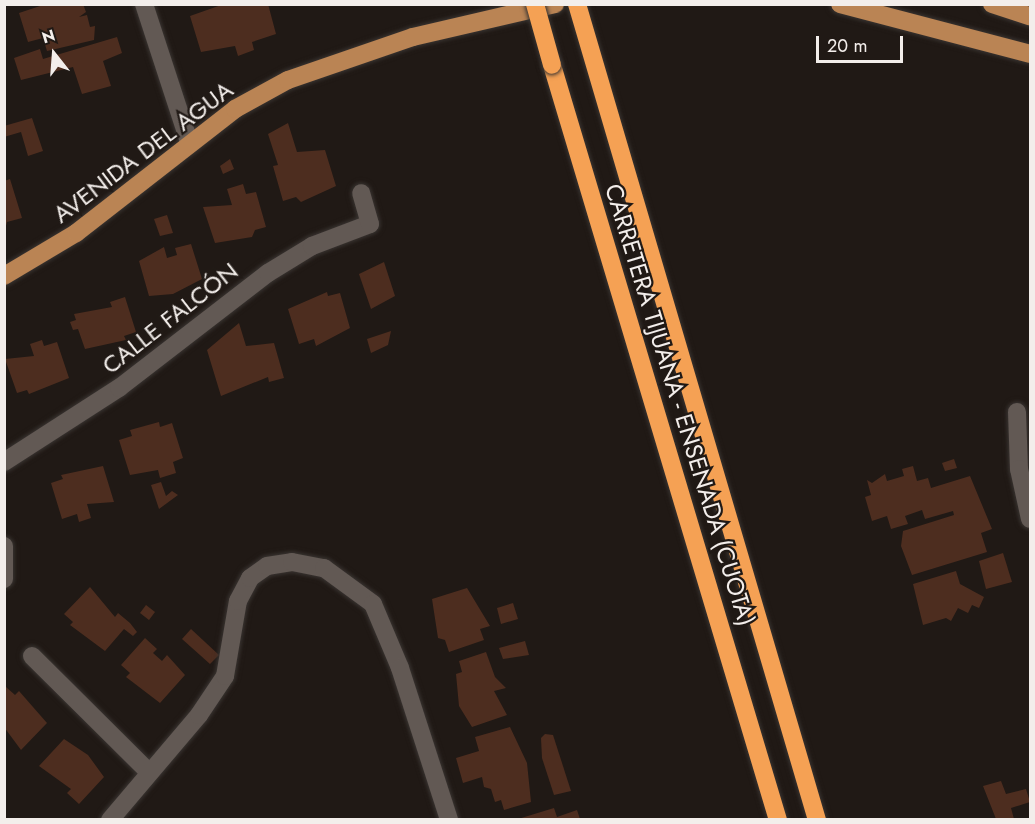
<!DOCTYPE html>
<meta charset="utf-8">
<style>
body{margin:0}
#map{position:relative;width:1035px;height:824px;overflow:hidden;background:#201915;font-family:Jost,sans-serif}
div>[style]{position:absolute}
.building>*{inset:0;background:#4d2d1f}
.roads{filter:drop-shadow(0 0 2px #393431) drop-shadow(0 0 2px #393431)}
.minor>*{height:18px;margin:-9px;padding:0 9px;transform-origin:9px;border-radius:9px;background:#625954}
.major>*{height:18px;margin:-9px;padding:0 9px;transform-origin:9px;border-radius:9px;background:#ba8454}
.highway>*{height:18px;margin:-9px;padding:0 9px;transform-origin:9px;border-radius:9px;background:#f5a154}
.bridges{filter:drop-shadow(0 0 2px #393431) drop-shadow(0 0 2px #393431)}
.highway-bridge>*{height:18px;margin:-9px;padding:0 9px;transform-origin:9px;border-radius:9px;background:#f5a154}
span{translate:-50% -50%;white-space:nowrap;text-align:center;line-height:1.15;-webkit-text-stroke:4.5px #201915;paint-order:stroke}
.street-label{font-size:24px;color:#f3eeeb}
.frame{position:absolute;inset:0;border:6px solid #f3eeeb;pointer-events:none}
.north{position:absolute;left:24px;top:24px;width:60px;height:60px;-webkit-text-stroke:4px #201915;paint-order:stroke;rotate:343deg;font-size:16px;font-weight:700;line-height:24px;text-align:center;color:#f3eeeb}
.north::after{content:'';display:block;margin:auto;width:21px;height:27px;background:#f3eeeb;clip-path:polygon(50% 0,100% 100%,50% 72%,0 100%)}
.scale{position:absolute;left:816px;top:36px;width:87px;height:27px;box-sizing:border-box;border:3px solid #f3eeeb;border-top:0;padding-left:8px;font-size:18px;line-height:21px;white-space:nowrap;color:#f3eeeb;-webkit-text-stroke:4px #201915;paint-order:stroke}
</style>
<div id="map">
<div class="building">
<div style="clip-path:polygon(46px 4px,83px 4px,86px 12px,79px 17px,87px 15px,90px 27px,95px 26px,94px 40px,47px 51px,43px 38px,28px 42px,19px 13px)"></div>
<div style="clip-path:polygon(224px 4px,268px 4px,276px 34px,252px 42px,254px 50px,238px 56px,235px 46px,201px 52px,190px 16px)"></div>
<div style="clip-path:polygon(117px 37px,122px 53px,103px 61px,111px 86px,82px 94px,73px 67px,21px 80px,14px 58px,40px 49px,43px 59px)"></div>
<div style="clip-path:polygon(32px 118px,43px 151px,28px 156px,21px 132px,4px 137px,4px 126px)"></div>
<div style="clip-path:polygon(288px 123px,297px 152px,325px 150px,336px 186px,301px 202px,296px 197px,283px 201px,273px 166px,278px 165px,268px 134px)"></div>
<div style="clip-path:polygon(230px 159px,234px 169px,223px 174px,220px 166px)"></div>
<div style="clip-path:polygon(10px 179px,22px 218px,7px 222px,4px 233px,4px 181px)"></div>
<div style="clip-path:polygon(243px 184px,246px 194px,256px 192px,266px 227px,255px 230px,252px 237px,215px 243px,203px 207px,232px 205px,227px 189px)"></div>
<div style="clip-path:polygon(167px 215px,173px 233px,160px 236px,154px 219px)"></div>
<div style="clip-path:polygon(191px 244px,202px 279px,173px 294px,149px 296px,139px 261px,164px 247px,167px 258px,177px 255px,175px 248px)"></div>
<div style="clip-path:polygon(384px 262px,395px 296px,371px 309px,359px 274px)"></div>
<div style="clip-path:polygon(327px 292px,328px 296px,340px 293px,350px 328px,316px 346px,314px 339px,299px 344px,288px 309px)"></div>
<div style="clip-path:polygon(125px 297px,136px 332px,124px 336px,126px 340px,85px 349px,78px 329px,73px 330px,70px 322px,76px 320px,74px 314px,112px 307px,110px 302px)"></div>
<div style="clip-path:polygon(239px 323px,246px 346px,274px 343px,284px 378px,269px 382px,268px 377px,221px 396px,207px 350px)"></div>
<div style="clip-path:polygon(391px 331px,388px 345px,371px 353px,367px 339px)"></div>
<div style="clip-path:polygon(42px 340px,44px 346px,57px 342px,69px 378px,29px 394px,27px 390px,17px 393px,5px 359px,34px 356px,30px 344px)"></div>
<div style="clip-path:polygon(159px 422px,160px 427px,172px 423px,183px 458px,173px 462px,176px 473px,160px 478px,158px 470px,130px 475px,119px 440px,132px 436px,130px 430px)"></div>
<div style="clip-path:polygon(954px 459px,957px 468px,945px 471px,942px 463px)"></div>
<div style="clip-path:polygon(103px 466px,114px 502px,87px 504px,91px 518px,79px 522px,77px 514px,62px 519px,51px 483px,63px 479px,61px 475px)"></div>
<div style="clip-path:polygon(913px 466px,917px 481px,928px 478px,931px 488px,970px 476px,992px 529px,981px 533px,987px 552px,912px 575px,901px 546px,903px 531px,954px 515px,953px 511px,925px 519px,922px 510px,905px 516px,908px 524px,891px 529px,887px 516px,872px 521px,865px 497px,871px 495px,867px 480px,872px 483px,885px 474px,887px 481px,904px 476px,902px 469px)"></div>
<div style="clip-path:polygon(161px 482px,166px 496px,172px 491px,178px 495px,159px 509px,151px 485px)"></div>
<div style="clip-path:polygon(1003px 553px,1012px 582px,986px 589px,979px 561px)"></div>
<div style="clip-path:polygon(956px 571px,960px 584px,984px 597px,979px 608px,972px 605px,968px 613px,958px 608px,951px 621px,946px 618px,923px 625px,913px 584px)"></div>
<div style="clip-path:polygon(90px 587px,115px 617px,118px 613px,130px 623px,137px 632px,133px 636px,124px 629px,105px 651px,70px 625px,73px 622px,64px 614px)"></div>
<div style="clip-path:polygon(467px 588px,490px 626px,480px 629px,484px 640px,449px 652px,445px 640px,438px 638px,432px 599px)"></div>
<div style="clip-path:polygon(513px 603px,518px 619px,501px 624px,497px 608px)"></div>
<div style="clip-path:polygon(146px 605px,155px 612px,149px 620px,140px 613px)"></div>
<div style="clip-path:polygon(191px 629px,219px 655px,210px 664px,182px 639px)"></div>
<div style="clip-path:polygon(145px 638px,157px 649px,153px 653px,162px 661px,167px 655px,185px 675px,160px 703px,126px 677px,130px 673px,121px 665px)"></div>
<div style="clip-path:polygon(525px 641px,529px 655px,503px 659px,499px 648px)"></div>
<div style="clip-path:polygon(486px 652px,495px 677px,506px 688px,494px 691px,507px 715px,472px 727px,459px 706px,456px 674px,462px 672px,459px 661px)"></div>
<div style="clip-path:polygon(6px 687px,15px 695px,19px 691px,47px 723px,21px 750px,4px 727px)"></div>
<div style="clip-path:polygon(510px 727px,527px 763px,531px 802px,504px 810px,501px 800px,495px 802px,491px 789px,484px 787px,482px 777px,463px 783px,456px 758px,479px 751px,475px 737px)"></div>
<div style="clip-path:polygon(545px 734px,553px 735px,571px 791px,554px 795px,542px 758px,541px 738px)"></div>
<div style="clip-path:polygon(64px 739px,88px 755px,104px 777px,79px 804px,67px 793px,71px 789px,39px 766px)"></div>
<div style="clip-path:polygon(1001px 781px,1006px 794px,1026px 789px,1030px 802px,1011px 808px,1014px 819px,996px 819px,983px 786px)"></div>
<div style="clip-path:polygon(554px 808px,557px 817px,577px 810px,580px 819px,518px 819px)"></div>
</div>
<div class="roads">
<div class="minor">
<div style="left:144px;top:4px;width:145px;rotate:71.9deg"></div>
<div style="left:1017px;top:412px;width:57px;rotate:88deg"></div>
<div style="left:1019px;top:469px;width:51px;rotate:77.6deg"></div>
<div style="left:4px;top:462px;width:137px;rotate:-32.8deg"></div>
<div style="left:119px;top:388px;width:188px;rotate:-37.7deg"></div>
<div style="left:268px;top:273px;width:52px;rotate:-31.5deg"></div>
<div style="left:312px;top:246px;width:62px;rotate:-20.8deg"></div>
<div style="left:370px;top:224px;width:32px;rotate:-106deg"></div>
<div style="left:4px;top:546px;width:33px;rotate:90deg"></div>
<div style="left:32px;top:656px;width:163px;rotate:44.8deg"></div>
<div style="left:110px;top:820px;width:138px;rotate:-49.7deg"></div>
<div style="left:199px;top:715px;width:47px;rotate:-56.3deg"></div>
<div style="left:225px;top:676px;width:76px;rotate:-80.2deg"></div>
<div style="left:238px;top:601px;width:26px;rotate:-62deg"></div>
<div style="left:250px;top:578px;width:21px;rotate:-35deg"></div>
<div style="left:267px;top:566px;width:25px;rotate:-9deg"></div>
<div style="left:292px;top:562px;width:33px;rotate:11deg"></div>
<div style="left:324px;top:568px;width:61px;rotate:36.3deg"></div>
<div style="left:373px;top:604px;width:69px;rotate:67.1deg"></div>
<div style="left:400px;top:668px;width:160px;rotate:72.1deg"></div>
</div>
<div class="major">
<div style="left:840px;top:4px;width:196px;rotate:14.7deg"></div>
<div style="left:992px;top:4px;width:40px;rotate:18deg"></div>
<div style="left:4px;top:276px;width:84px;rotate:-30.8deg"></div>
<div style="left:76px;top:233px;width:202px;rotate:-37.9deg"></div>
<div style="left:235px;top:109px;width:60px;rotate:-28.7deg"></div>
<div style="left:288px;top:80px;width:132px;rotate:-19deg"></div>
<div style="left:413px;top:37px;width:146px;rotate:-13.1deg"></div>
</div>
<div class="highway">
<div style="left:577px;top:4px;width:851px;rotate:73.61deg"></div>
<div style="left:552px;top:65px;width:788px;rotate:73.34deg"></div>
</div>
</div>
<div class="bridges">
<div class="highway-bridge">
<div style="left:535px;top:4px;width:63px;rotate:74.4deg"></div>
</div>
</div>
<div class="street-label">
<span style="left:143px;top:152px;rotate:-37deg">AVENIDA DEL AGUA</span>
<span style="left:170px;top:318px;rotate:-38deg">CALLE FALCÓN</span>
<span style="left:680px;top:405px;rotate:73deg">CARRETERA TIJUANA - ENSENADA (CUOTA)</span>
</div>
<div class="frame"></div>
<div class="north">N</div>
<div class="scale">20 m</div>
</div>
